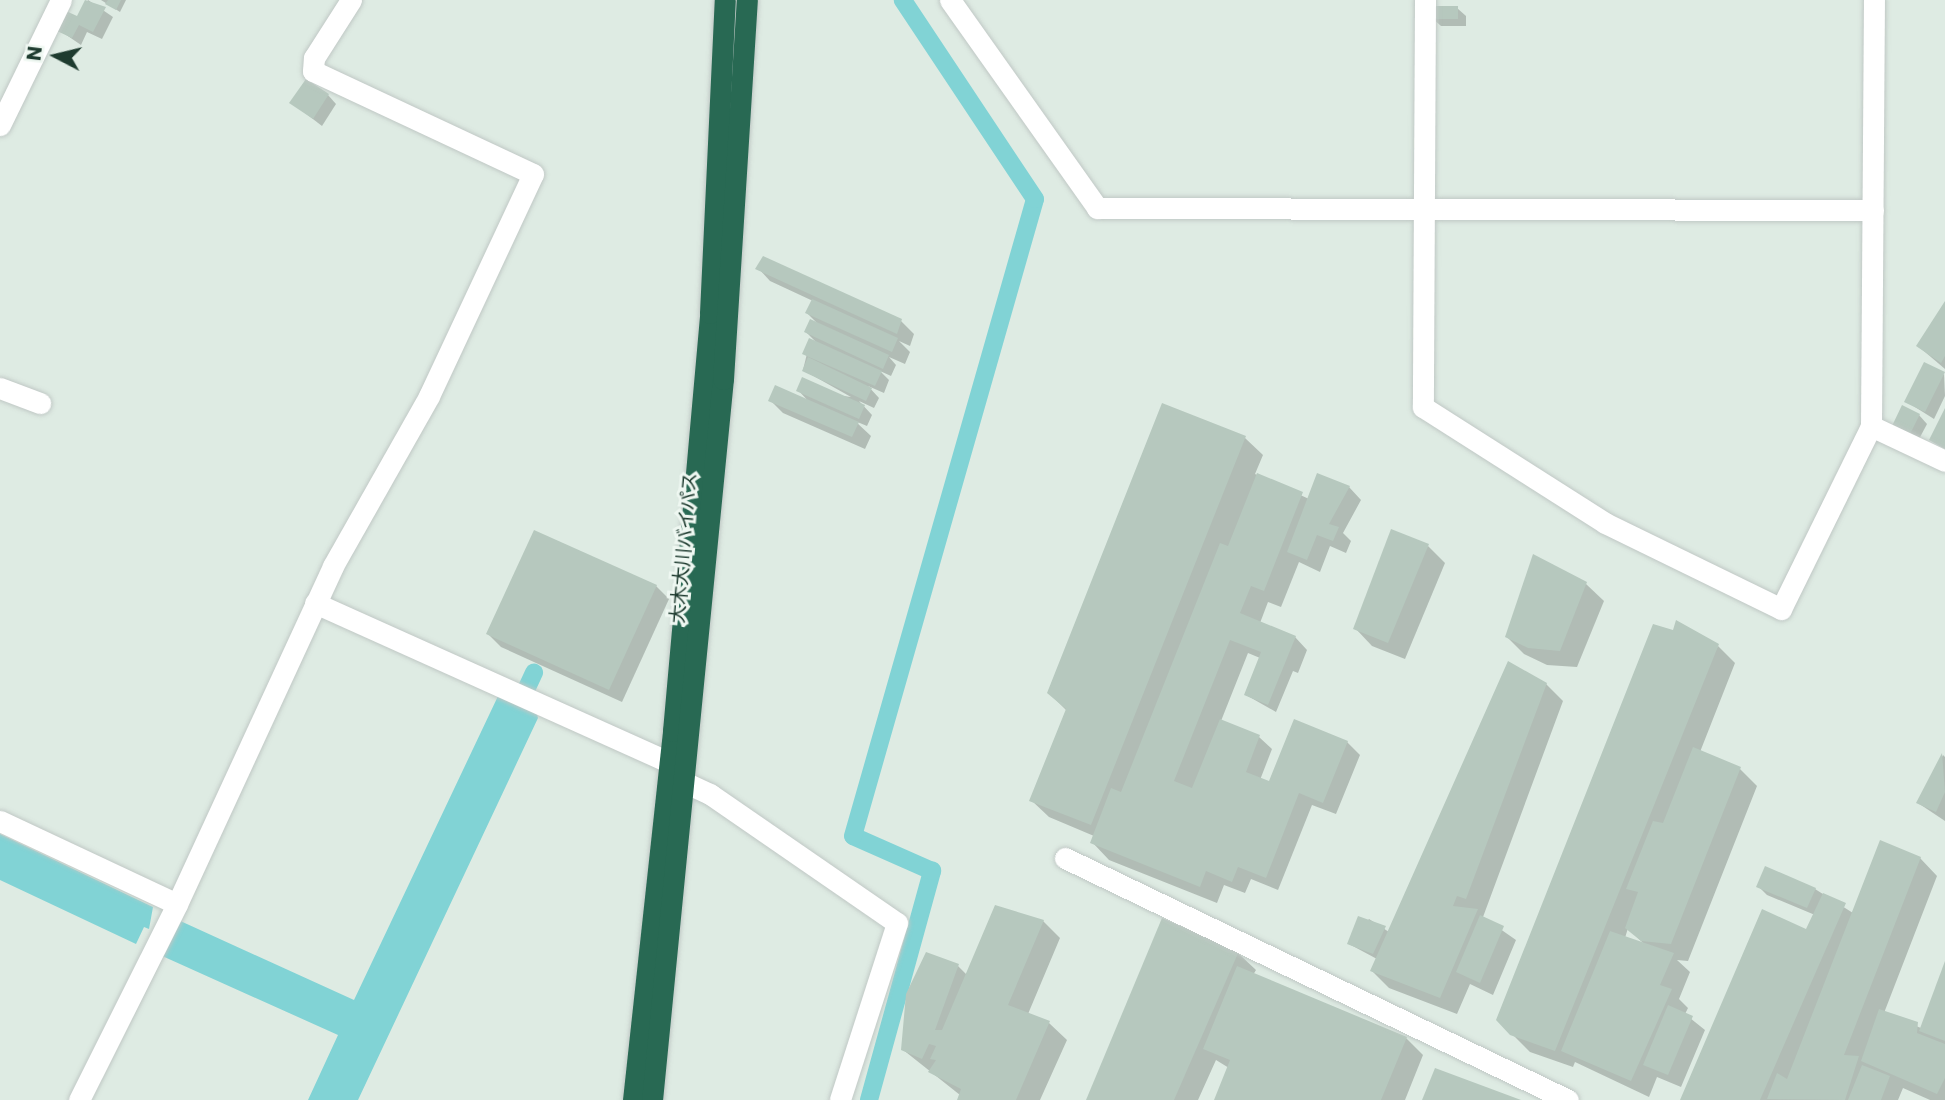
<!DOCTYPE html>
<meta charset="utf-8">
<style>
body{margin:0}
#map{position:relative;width:1945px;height:1100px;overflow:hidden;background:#deebe3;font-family:Poppins,"Noto Sans JP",sans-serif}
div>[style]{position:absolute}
.water>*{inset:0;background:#81d3d5}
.shadow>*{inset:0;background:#0003}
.canal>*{height:18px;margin:-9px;padding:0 9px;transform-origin:9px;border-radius:9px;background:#81d3d5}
.building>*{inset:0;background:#b6c8be}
.roads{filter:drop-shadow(0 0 2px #c0c8c5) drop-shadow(0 0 2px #c0c8c5)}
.minor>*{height:21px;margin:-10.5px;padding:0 10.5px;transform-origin:10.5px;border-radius:10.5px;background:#fff}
.highway>*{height:21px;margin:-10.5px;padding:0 10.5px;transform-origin:10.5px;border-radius:10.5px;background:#286953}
span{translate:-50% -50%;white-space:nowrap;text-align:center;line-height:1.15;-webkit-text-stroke:6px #eef7f1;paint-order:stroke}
.street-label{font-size:19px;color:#1e3b2f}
.north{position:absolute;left:21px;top:21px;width:70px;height:70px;-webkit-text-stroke:5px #eef7f1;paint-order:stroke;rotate:277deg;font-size:19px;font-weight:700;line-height:28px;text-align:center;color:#1e3b2f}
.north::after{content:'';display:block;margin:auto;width:24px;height:32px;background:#1e3b2f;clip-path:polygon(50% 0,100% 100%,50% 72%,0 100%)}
</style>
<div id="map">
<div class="water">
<div style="clip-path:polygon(499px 694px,536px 711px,538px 718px,358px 1100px,308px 1100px,338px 1035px,160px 955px,176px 919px,354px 1000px)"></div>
<div style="clip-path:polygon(0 834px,153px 907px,149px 929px,144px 927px,136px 944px,0 880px)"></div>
</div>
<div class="shadow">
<div style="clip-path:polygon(88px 0,113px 17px,102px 39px,87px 32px,81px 45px,59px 30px,78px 18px)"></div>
<div style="clip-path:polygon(101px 0,126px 0,120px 12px)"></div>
<div style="clip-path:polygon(1457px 8px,1466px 16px,1466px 26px,1441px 26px,1432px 18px)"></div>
<div style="clip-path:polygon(328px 95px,336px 104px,322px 126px,292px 103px)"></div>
<div style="clip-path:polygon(758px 268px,901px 321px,914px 334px,910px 346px,899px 341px,910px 352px,905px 364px,889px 357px,896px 365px,891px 376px,880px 371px,889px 380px,884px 393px,868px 386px,879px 398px,874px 408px,859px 401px,872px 415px,867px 426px,855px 421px,871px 436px,865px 449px,783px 413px,770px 400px,810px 403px,798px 390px,851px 397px,803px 370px,810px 341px,818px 344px,806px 332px,818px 324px,807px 313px,813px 301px,770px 281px)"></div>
<div style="clip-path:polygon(1945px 305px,1945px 369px,1918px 346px)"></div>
<div style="clip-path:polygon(1944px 374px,1945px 396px,1934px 419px,1907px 402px)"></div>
<div style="clip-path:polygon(1163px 405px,1245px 438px,1263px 455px,1255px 474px,1309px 499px,1349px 487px,1361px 500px,1343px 533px,1351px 541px,1346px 553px,1330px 546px,1320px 572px,1299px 562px,1281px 607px,1268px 602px,1260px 623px,1295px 637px,1307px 650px,1298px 673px,1293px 671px,1276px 712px,1246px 695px,1260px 658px,1248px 653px,1221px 721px,1259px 737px,1272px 749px,1260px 780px,1270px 784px,1347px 742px,1360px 755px,1336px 814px,1312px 805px,1278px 890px,1251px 879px,1245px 893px,1224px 885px,1217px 903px,1109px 860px,1092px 842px,1094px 836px,1049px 817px,1031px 800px,1067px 711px,1049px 693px)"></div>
<div style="clip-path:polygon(1919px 415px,1927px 424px,1918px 441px,1903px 434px)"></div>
<div style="clip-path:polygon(1428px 546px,1445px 563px,1405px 659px,1372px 646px,1355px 628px)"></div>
<div style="clip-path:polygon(1535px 557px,1586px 584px,1604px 601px,1577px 667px,1547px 665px,1524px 654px,1507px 637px)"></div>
<div style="clip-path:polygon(656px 586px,669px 599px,622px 702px,501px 647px,488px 634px)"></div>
<div style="clip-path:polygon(evenodd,1718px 646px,1735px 663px,1700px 752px,1740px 769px,1757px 786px,1688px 961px,1677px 960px,1690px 972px,1679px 999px,1688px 1008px,1685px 1014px,1705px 1030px,1681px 1087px,1657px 1077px,1649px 1097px,1575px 1062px,1573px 1067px,1530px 1052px,1498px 1020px,1718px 646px,1628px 928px,1645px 945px,1625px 938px,1628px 928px)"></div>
<div style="clip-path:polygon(1546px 684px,1563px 701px,1483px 917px,1516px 940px,1493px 995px,1470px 984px,1457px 1014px,1389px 988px,1372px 971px,1377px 959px,1349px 944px,1369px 919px,1389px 932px)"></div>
<div style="clip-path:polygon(1943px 755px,1945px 757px,1945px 821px,1918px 803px)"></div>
<div style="clip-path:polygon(1920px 858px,1937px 876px,1884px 1013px,1921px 1028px,1945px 965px,1945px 1100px,1930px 1100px,1903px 1088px,1898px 1100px,1682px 1100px,1807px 932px,1815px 915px,1767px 895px,1758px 886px,1815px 889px,1853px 913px)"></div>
<div style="clip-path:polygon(1043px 921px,1060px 938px,1028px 1014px,1049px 1023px,1067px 1040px,1040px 1100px,958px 1100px,960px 1095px,902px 1049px,958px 966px,967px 975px)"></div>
<div style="clip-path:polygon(1238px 953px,1256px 970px,1253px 975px,1406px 1038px,1423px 1055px,1405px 1100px,1216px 1100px,1229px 1068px,1216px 1060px,1198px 1100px,1089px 1100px)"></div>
</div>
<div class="canal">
<div style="left:518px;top:707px;width:38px;rotate:-65deg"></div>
<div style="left:869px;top:1100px;width:238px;rotate:-74.6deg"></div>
<div style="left:932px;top:871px;width:86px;rotate:-156.1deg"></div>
<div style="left:853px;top:836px;width:662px;rotate:-74.05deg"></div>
<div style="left:1035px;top:199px;width:239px;rotate:-123.6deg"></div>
</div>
<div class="building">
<div style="clip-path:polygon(85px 0,106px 7px,93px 32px,79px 25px,72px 38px,57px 31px,66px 11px,77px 16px)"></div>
<div style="clip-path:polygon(108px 0,121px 0,116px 10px,105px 4px)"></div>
<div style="clip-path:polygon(1431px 6px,1458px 6px,1458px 19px,1431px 19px)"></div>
<div style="clip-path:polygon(306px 79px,329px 94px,313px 119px,289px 103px)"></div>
<div style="clip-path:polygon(763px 256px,902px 319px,897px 334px,755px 269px)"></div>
<div style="clip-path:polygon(812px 299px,898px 338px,892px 352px,805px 313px)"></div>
<div style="clip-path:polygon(1945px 301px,1945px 356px,1941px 363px,1916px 346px)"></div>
<div style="clip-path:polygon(810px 319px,889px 355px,883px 369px,804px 332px)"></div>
<div style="clip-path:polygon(809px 338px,882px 371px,875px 386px,802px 354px)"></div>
<div style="clip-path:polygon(808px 357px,872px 388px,866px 401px,802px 371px)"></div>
<div style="clip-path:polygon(1924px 362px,1945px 372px,1925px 412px,1904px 402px)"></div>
<div style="clip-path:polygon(802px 377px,865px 405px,859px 419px,796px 391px)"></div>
<div style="clip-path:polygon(775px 385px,859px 422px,852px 437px,768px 401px)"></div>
<div style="clip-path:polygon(1162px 403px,1246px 436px,1091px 825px,1029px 801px,1066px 709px,1047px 693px)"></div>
<div style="clip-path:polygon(1902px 405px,1920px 414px,1910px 434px,1892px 426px)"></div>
<div style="clip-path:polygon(1945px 408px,1945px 449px,1929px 440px)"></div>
<div style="clip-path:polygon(1257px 473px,1303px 492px,1264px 591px,1251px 586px,1240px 613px,1296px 636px,1268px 705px,1244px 695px,1261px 652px,1230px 640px,1174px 781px,1192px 788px,1220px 719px,1260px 735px,1246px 772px,1269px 781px,1294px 719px,1348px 741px,1323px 803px,1299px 793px,1266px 878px,1238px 867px,1232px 882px,1206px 871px,1200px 887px,1090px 843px,1111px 788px,1121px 792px,1220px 543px,1228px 546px)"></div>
<div style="clip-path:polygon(1317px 473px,1350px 486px,1329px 524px,1339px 527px,1333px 541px,1317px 535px,1307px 560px,1287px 552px)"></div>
<div style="clip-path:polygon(1391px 529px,1429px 544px,1388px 643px,1353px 629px)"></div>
<div style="clip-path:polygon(534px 530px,657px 585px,609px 690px,486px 634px)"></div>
<div style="clip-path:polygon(1533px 554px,1587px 582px,1560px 651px,1528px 648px,1505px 637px)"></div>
<div style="clip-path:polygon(1676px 620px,1719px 644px,1555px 1051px,1510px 1035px,1496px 1020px,1653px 624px,1673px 630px)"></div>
<div style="clip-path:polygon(1508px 661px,1547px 683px,1466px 899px,1457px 896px,1453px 906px,1478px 909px,1440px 998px,1370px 971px)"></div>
<div style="clip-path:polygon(1693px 747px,1741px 767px,1671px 944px,1641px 941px,1625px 928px,1638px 892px,1626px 889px,1653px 821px,1663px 823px)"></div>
<div style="clip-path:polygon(1942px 753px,1945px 792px,1936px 812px,1916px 803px)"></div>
<div style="clip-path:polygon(1880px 840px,1921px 857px,1844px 1055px,1859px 1056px,1845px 1100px,1767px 1099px,1777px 1073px,1787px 1079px)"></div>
<div style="clip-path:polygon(1765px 866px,1816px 888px,1807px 908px,1756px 887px)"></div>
<div style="clip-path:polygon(1823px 893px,1846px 903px,1760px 1100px,1680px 1100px,1762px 909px,1806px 929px)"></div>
<div style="clip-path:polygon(995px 905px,1044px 920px,1008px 1005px,1050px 1021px,1016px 1100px,957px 1100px,961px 1089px,928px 1072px,936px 1060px,930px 1059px,936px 1046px,929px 1044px,922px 1059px,901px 1050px,906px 994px,926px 952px,959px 964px,935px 1030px,942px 1030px)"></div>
<div style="clip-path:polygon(1480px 915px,1504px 926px,1480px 983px,1456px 972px)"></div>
<div style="clip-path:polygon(1358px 916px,1386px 926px,1373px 954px,1347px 944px)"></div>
<div style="clip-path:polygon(1162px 918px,1239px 951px,1174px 1100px,1086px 1100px)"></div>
<div style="clip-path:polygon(1610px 931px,1674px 953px,1660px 985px,1672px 989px,1631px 1081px,1561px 1051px)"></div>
<div style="clip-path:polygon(1945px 961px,1945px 1041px,1919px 1031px)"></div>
<div style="clip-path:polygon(1237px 966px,1407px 1037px,1381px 1100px,1214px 1100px,1230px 1060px,1203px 1049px)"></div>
<div style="clip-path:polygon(1668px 1005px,1693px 1016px,1668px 1075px,1643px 1065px)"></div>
<div style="clip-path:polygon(1879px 1009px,1918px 1022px,1917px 1033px,1945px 1044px,1945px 1078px,1937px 1094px,1861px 1061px)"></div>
<div style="clip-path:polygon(1862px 1065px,1890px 1076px,1881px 1100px,1848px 1100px)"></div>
<div style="clip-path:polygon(1435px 1068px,1521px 1100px,1422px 1100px)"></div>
</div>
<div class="roads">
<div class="minor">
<div style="left:950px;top:0;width:255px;rotate:54.7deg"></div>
<div style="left:1097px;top:208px;width:776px;rotate:0.15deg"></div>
<div style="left:1425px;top:0;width:407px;rotate:90.3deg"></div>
<div style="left:1423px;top:407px;width:216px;rotate:32.5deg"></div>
<div style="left:1605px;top:523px;width:196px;rotate:26deg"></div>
<div style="left:1781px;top:609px;width:204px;rotate:-63.8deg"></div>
<div style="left:1871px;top:426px;width:426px;rotate:-89.6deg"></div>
<div style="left:0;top:125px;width:139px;rotate:-64deg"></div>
<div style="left:0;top:388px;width:43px;rotate:20.6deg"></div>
<div style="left:1871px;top:426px;width:82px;rotate:25.3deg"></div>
<div style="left:315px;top:603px;width:388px;rotate:24.2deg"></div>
<div style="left:669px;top:762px;width:25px;rotate:53deg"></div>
<div style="left:684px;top:782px;width:29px;rotate:25deg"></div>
<div style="left:710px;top:794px;width:227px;rotate:34.6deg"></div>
<div style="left:897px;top:923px;width:186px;rotate:107.9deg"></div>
<div style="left:0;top:821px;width:195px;rotate:25.1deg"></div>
<div style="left:1065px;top:858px;width:558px;rotate:25.69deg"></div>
<div style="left:79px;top:1100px;width:219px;rotate:-63.4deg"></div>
<div style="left:177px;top:904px;width:372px;rotate:-65.2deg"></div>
<div style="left:333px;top:566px;width:195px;rotate:-60.5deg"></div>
<div style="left:429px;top:396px;width:245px;rotate:-64.9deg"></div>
<div style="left:533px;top:174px;width:243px;rotate:-154.9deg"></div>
<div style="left:313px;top:71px;width:13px;rotate:-86deg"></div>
<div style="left:314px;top:58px;width:69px;rotate:-57.5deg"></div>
</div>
<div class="highway">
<div style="left:633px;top:1100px;width:371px;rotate:-83.8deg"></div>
<div style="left:673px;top:731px;width:420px;rotate:-84.9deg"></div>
<div style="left:710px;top:313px;width:313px;rotate:-87.3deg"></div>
<div style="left:652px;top:1100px;width:724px;rotate:-84.38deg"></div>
<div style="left:723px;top:379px;width:380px;rotate:-86.4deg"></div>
</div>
</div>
<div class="street-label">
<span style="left:684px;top:548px;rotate:-85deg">大木大川バイパス</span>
</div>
<div class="north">N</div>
</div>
